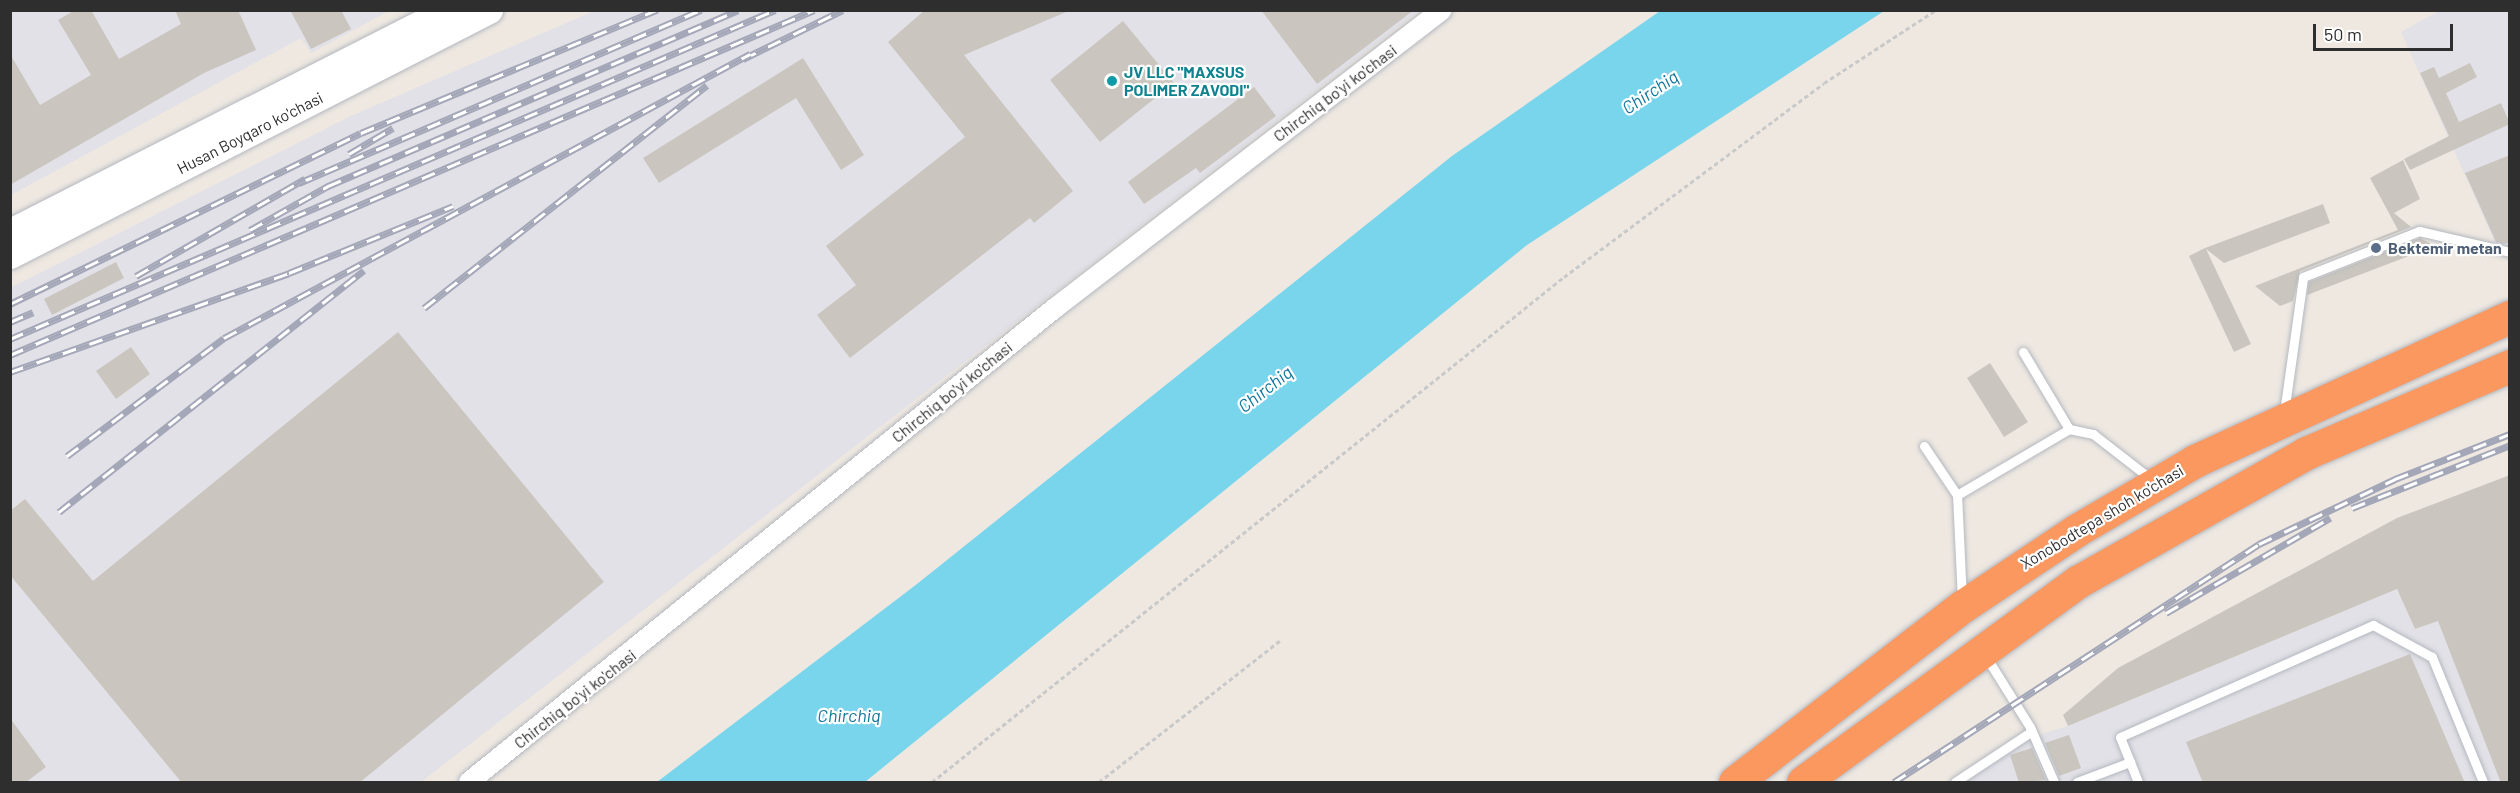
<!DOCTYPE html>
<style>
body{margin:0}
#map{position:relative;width:2520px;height:793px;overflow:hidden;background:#eee8e1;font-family:Barlow,sans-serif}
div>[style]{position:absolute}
.industrial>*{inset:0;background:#e2e1e7}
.water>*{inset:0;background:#78d5ec}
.building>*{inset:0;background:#cac6bf}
.path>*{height:3px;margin-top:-1.5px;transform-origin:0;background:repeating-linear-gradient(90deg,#c9c9c9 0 4.5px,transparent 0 7.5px)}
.roads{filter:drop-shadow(0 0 2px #b4b8c0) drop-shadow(0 0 2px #b4b8c0)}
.lane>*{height:9px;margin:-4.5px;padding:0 4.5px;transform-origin:4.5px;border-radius:4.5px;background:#fff}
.street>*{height:20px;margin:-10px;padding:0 10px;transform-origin:10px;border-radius:10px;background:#fff}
.secondary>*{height:27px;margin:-13.5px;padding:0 13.5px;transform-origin:13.5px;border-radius:13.5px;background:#fff}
.highway>*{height:33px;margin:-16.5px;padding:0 16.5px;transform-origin:16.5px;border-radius:16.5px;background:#fa9860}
.rail>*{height:7px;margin-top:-3.5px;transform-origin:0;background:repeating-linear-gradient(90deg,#fff 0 14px,#a3a7b7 0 28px);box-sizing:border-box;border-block:2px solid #a3a7b7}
.dots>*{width:16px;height:16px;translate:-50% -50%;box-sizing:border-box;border:3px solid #fff;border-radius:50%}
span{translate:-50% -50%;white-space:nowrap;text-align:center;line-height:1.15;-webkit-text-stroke:4.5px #fff;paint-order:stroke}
.culture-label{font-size:16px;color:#0d838f;font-weight:700}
.left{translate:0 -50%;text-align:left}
.street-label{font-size:16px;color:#2e2e2e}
.service-label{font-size:16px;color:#4e5e75;font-weight:700}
.water-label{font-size:18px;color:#12779d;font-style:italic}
.frame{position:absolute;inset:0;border:12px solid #2e2e2e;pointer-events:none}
.scale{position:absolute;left:2313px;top:24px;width:140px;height:27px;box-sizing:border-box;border:3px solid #2e2e2e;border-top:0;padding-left:8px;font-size:18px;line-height:21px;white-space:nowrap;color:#2e2e2e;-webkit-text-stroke:4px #fff;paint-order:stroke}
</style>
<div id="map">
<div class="industrial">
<div style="clip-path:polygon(11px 11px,389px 11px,311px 53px,301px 38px,11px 195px)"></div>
<div style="clip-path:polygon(594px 11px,1418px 11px,421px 782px,11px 782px,10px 288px,351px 116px)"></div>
<div style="clip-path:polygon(2439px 11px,2509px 11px,2509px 250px,2497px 247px,2401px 32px)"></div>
<div style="clip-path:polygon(2397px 589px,2415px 629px,2509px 593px,2509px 782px,1959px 782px,2003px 746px,2068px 726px)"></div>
</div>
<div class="water">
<div style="clip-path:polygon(1660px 11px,1884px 11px,1527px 245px,865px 782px,657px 782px,917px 584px,1452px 156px)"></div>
</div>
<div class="building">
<div style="clip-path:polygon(75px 10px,91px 10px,119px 59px,181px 24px,175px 10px,238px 10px,256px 50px,204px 73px,10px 185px,10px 54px,40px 105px,91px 75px,58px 20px)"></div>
<div style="clip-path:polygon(290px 10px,341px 10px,351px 29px,311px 49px)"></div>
<div style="clip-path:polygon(925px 10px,1071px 10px,964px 55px,1073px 191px,1034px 223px,1030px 218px,850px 358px,817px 315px,856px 285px,826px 246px,965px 137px,888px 42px)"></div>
<div style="clip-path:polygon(1261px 10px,1414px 10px,1317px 84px)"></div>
<div style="clip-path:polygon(1123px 21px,1174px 83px,1100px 142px,1050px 80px)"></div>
<div style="clip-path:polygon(803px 58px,864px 155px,841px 170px,796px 98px,659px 183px,643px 158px)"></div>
<div style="clip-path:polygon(2470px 63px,2477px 77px,2446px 93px,2459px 122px,2501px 103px,2510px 124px,2410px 170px,2404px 159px,2449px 136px,2420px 73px,2434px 67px,2439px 78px)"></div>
<div style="clip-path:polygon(1254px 87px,1276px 116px,1200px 173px,1196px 168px,1144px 204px,1128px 182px)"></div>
<div style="clip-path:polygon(2510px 155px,2510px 242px,2504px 244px,2496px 242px,2465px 173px)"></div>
<div style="clip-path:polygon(2403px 160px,2420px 199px,2394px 213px,2411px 227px,2300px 271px,2293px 301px,2280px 306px,2255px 286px,2398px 230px,2370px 178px)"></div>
<div style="clip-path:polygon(2323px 204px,2330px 223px,2224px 263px,2206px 249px,2251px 344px,2234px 352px,2189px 256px,2205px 248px)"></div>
<div style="clip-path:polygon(2420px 238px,2435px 246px,2307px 295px,2309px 282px)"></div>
<div style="clip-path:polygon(116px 262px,124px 278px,52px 315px,44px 299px)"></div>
<div style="clip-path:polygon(398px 332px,604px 582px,359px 783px,182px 783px,10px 575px,10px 511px,25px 499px,93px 581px)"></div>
<div style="clip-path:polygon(131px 347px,150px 374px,116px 399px,96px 371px)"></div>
<div style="clip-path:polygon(1990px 363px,2028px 422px,2004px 437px,1967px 378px)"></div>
<div style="clip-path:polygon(2510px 475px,2510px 783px,2501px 783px,2438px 621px,2415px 629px,2397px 589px,2068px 726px,2063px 715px,2118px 668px,2397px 518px)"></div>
<div style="clip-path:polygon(2410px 654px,2465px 783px,2203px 783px,2186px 742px)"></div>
<div style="clip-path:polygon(10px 718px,46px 767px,25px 783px,10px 783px)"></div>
<div style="clip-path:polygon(2069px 735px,2081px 768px,2059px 776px,2045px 743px)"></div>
<div style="clip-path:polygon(2032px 748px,2046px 780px,2019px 783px,2010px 755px)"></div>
</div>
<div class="path">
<div style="left:932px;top:782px;width:809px;rotate:-38.63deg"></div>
<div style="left:1564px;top:277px;width:324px;rotate:-36.7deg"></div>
<div style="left:1824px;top:83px;width:134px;rotate:-33.1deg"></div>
<div style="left:1099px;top:782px;width:231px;rotate:-38deg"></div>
</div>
<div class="roads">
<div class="lane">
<div style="left:2023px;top:352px;width:90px;rotate:59.1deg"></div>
<div style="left:2284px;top:413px;width:137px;rotate:-82deg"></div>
<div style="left:2303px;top:277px;width:125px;rotate:-21.6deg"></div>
<div style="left:2419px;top:231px;width:93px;rotate:13deg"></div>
<div style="left:1924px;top:446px;width:59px;rotate:56deg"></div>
<div style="left:1962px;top:600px;width:105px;rotate:-92.7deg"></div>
<div style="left:1957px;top:495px;width:130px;rotate:-30.5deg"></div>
<div style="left:2069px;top:429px;width:25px;rotate:12deg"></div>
<div style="left:2093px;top:434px;width:75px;rotate:37.9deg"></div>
<div style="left:1985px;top:655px;width:85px;rotate:58deg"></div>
<div style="left:2030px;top:727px;width:60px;rotate:66.4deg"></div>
<div style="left:1955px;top:782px;width:92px;rotate:-33.5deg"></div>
<div style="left:2077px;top:782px;width:57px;rotate:-20.7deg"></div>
<div style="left:2138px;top:782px;width:48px;rotate:-111.8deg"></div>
<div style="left:2120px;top:737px;width:277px;rotate:-23.9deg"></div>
<div style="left:2373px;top:625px;width:67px;rotate:28.5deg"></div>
<div style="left:2432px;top:657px;width:135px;rotate:67.8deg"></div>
</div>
<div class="street">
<div style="left:469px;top:782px;width:754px;rotate:-38.97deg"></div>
<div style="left:1055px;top:308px;width:488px;rotate:-37.6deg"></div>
</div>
<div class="secondary">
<div style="left:10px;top:232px;width:490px;rotate:-26.9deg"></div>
<div style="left:10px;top:255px;width:538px;rotate:-27.09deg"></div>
</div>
<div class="highway">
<div style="left:1735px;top:782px;width:288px;rotate:-37.7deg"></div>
<div style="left:1963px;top:606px;width:137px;rotate:-33.7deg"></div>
<div style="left:2077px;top:530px;width:137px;rotate:-30.3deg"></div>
<div style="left:2195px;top:461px;width:346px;rotate:-24.6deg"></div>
<div style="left:1803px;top:782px;width:341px;rotate:-36.1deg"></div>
<div style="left:2079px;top:581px;width:261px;rotate:-29.4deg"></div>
<div style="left:2306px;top:453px;width:222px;rotate:-23.1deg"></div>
</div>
</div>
<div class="rail">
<div style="left:743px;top:59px;width:111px;rotate:-26.1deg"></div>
<div style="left:349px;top:154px;width:51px;rotate:-30.6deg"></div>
<div style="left:299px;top:183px;width:438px;rotate:-23.3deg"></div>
<div style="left:250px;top:230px;width:90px;rotate:-29.4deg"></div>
<div style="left:328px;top:186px;width:446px;rotate:-23.2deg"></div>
<div style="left:136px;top:276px;width:195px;rotate:-29.9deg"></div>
<div style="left:10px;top:304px;width:390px;rotate:-26deg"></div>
<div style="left:361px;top:133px;width:321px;rotate:-22.6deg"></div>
<div style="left:424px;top:308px;width:360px;rotate:-38.2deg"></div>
<div style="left:10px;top:322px;width:25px;rotate:-23deg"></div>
<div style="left:10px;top:339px;width:833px;rotate:-23.27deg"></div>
<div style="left:10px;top:355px;width:875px;rotate:-23.22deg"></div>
<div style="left:10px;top:372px;width:296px;rotate:-19.5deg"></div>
<div style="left:289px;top:273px;width:177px;rotate:-22.2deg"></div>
<div style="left:67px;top:456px;width:196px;rotate:-36.9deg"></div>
<div style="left:224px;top:338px;width:598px;rotate:-28.37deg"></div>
<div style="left:2352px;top:508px;width:170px;rotate:-21.7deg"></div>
<div style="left:59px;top:512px;width:389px;rotate:-38.4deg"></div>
<div style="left:2166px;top:613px;width:190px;rotate:-30.1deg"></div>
<div style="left:1894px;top:782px;width:436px;rotate:-33.1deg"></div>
<div style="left:2259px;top:544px;width:151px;rotate:-25.5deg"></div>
<div style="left:2395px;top:479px;width:123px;rotate:-21.4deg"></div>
</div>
<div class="dots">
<div style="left:1112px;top:81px;background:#0f9aa8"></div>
<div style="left:2376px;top:248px;background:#5c6f8a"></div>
</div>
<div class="culture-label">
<span class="left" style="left:1124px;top:81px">JV LLC "MAXSUS<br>POLIMER ZAVODI"</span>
</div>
<div class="street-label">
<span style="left:1335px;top:93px;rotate:-37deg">Chirchiq bo'yi ko'chasi</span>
<span style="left:250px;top:133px;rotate:-27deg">Husan Boyqaro ko'chasi</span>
<span style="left:952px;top:392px;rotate:-39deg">Chirchiq bo'yi ko'chasi</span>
<span style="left:2102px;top:517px;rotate:-31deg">Xonobodtepa shoh ko'chasi</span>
<span style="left:575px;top:699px;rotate:-38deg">Chirchiq bo'yi ko'chasi</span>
</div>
<div class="service-label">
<span class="left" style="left:2388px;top:248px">Bektemir metan</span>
</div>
<div class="water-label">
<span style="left:1650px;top:92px;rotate:-34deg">Chirchiq</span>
<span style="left:1265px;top:389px;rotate:-38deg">Chirchiq</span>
<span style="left:849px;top:715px">Chirchiq</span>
</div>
<div class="frame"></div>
<div class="scale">50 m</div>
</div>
